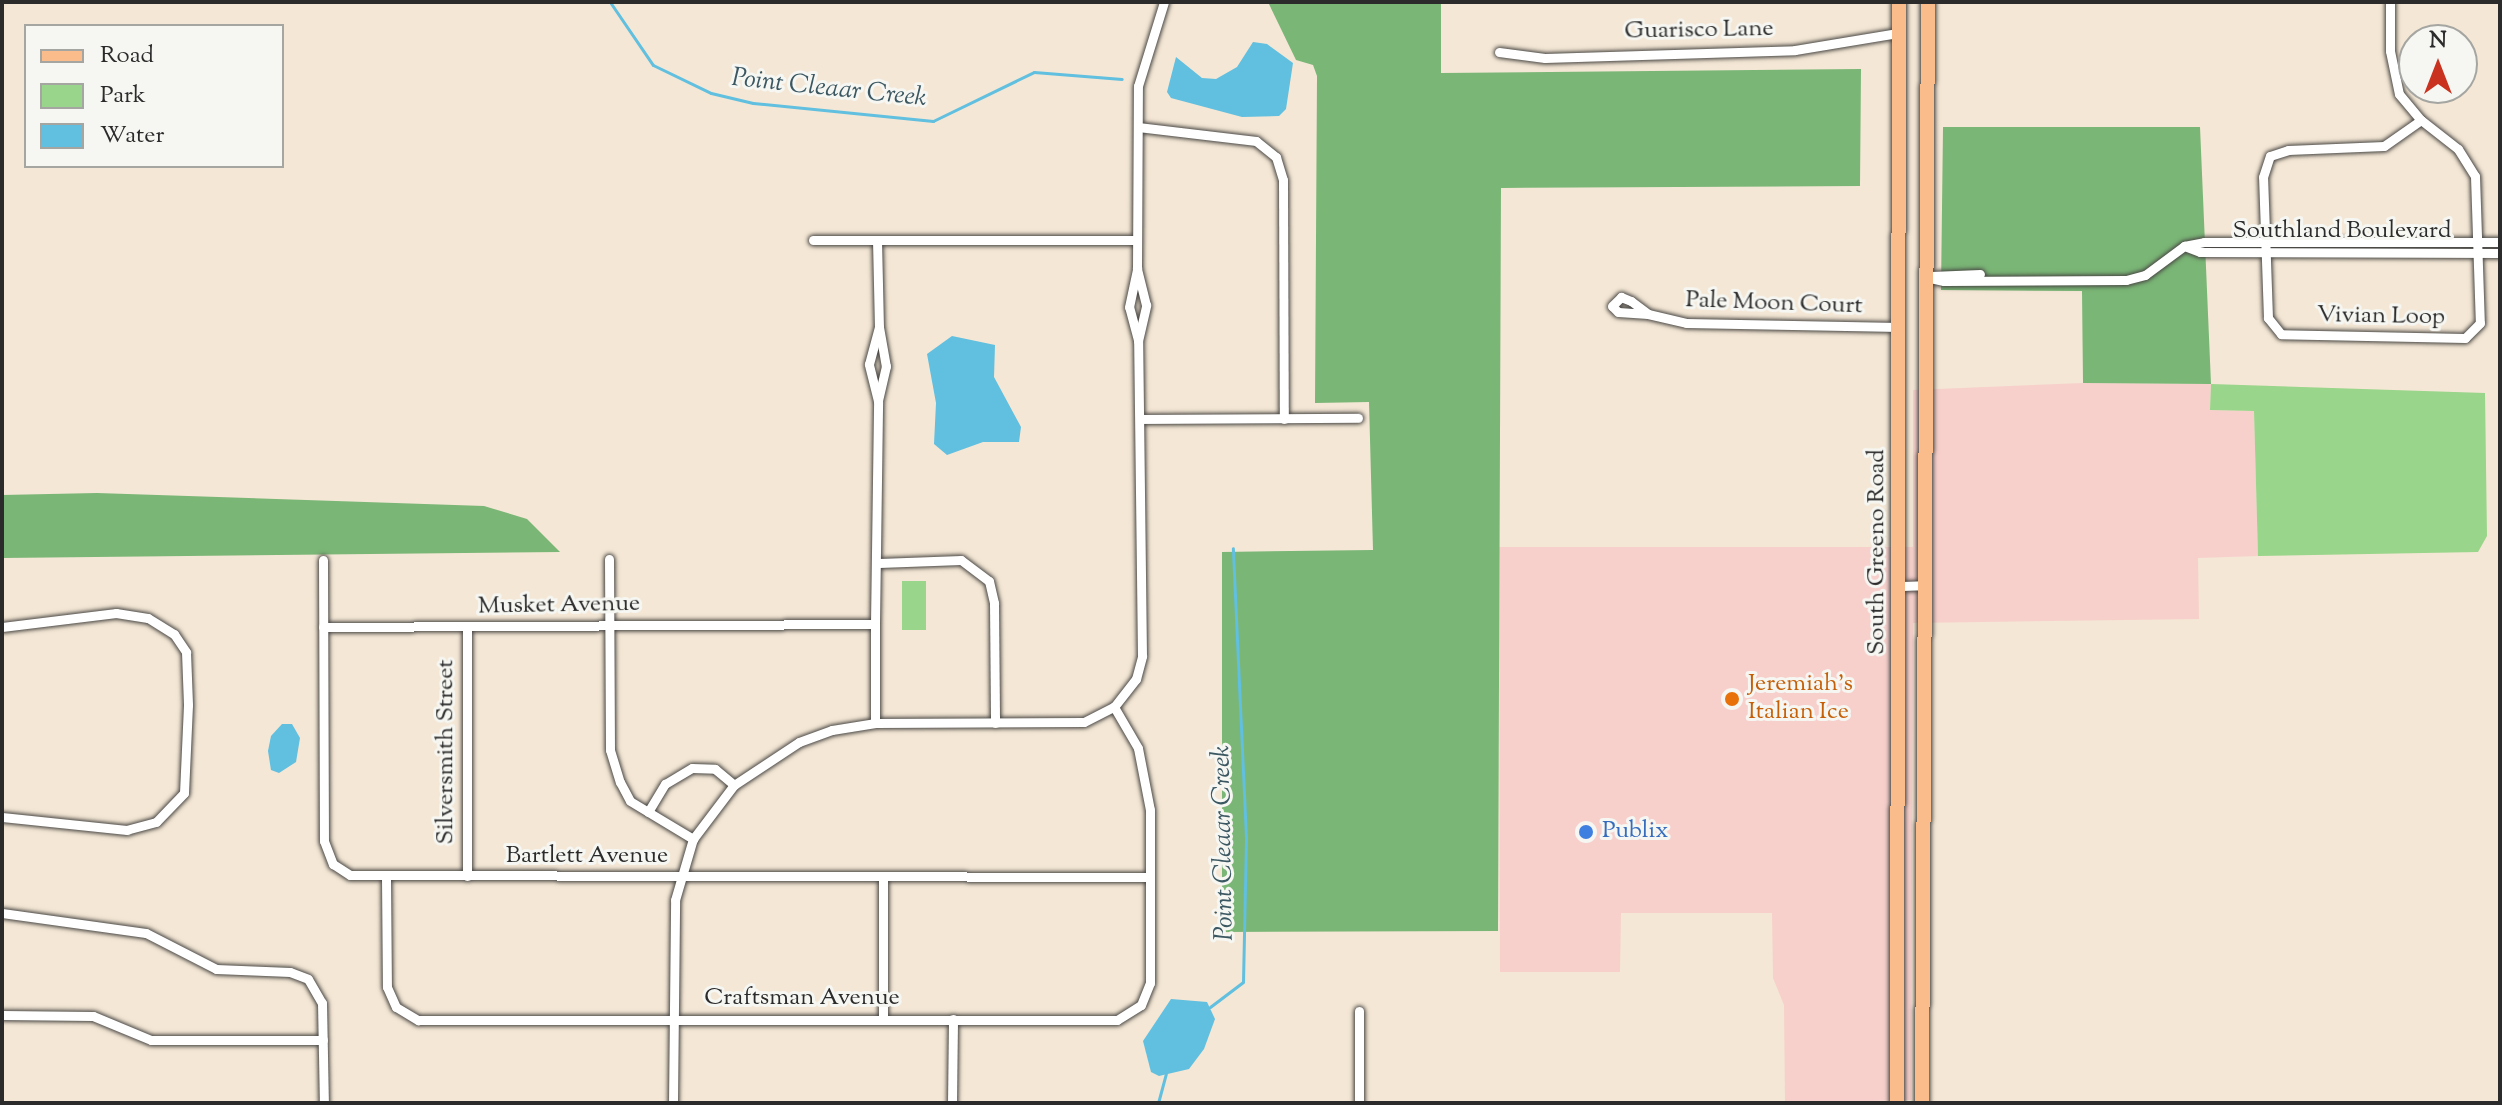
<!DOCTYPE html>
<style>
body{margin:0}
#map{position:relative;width:2502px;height:1105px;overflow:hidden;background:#f4e7d5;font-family:"Sorts Mill Goudy",serif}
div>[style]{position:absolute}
.built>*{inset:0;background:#f7d0cc}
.green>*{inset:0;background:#99d58a}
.forest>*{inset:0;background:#7ab676}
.water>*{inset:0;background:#61bfdf}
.stream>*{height:3px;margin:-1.5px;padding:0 1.5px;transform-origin:1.5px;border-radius:1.5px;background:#61bfdf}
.roads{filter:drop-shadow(0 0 2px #494744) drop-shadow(0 0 2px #494744)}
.street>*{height:9px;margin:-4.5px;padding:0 4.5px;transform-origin:4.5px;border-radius:4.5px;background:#fff}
.primary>*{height:14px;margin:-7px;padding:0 7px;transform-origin:7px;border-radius:7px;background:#f9bc8a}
.dots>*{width:22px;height:22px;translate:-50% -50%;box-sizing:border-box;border:4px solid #f6f6f2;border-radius:50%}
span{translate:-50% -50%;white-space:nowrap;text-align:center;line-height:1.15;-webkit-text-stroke:6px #f6f6f2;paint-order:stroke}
.street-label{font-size:24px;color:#2b2b2b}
.food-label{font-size:24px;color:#c56008}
.left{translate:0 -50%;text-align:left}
.shop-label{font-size:24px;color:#366cbe}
.water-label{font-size:26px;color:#3b5761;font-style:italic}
.frame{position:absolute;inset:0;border:4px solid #2b2b2b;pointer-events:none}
.legend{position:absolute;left:24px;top:24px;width:260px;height:144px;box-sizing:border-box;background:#f6f6f2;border:2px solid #a5a5a2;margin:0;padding:10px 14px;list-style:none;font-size:24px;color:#2b2b2b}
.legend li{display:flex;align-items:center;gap:16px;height:40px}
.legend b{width:40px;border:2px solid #a5a5a2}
.north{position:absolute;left:2398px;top:24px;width:80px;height:80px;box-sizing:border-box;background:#f6f6f2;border:2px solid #a5a5a2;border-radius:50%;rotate:0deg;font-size:22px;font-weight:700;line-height:32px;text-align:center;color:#2b2b2b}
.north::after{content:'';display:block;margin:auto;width:28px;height:36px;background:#c8321e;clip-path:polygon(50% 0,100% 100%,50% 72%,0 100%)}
</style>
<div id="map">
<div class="built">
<div style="clip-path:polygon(2083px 383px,2211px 384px,2210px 410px,2254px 411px,2258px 556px,2198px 558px,2199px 619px,1913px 623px,1911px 1100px,1785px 1103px,1784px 1005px,1773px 978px,1772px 913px,1621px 913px,1620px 972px,1500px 972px,1499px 547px,1913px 547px,1913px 390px)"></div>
</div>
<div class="green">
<div style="clip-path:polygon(2211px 384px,2485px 393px,2487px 536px,2478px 552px,2258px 556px,2254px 411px,2210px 410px)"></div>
<div style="clip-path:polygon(902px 581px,926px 581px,926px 630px,902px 630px)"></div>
</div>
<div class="forest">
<div style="clip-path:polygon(1268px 2px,1441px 2px,1441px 73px,1861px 69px,1860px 186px,1501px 188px,1498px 931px,1222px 932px,1222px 552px,1373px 550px,1369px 402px,1315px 403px,1317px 76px,1313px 65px,1296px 60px)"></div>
<div style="clip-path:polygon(1943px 127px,2200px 127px,2211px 384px,2083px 383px,2082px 291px,1941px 290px)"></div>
<div style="clip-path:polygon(97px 493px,484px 506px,527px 519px,560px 552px,2px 558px,2px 495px)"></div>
</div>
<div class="water">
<div style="clip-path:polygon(1253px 42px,1267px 44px,1293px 63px,1286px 109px,1279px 116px,1242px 117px,1171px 98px,1167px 92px,1176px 57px,1202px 78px,1216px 79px,1237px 67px)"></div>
<div style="clip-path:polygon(952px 336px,995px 345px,994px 377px,1021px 427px,1019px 442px,983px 442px,947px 455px,934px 444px,936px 403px,927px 354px)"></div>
<div style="clip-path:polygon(282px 724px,292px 724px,300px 738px,296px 762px,279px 773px,271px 770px,268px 751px,271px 736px)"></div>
<div style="clip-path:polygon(1171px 999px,1207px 1002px,1215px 1019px,1204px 1049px,1189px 1069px,1159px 1076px,1151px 1072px,1143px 1041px)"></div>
</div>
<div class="stream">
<div style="left:610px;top:2px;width:76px;rotate:55.7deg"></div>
<div style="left:653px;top:65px;width:64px;rotate:25.8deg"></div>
<div style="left:711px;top:93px;width:43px;rotate:13.4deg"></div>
<div style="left:753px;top:103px;width:181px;rotate:5.7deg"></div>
<div style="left:933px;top:121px;width:112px;rotate:-25.9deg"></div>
<div style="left:1034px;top:72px;width:88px;rotate:4.5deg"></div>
<div style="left:1210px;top:1007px;width:41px;rotate:-37.1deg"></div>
<div style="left:1243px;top:982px;width:144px;rotate:-88.8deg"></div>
<div style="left:1246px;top:838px;width:290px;rotate:-92.6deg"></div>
<div style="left:1158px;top:1103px;width:30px;rotate:-75deg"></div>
</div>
<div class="roads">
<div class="street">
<div style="left:2390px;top:2px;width:49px;rotate:90deg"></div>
<div style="left:2390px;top:51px;width:44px;rotate:78.2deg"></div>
<div style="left:2399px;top:94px;width:34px;rotate:50deg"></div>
<div style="left:2421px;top:120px;width:47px;rotate:38.1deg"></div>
<div style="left:2458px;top:149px;width:32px;rotate:58deg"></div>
<div style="left:2475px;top:176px;width:147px;rotate:88.1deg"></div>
<div style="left:2480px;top:323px;width:21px;rotate:135deg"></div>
<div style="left:2465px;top:338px;width:184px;rotate:-178.8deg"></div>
<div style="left:2281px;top:334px;width:21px;rotate:-129deg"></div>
<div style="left:2268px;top:318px;width:141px;rotate:-92deg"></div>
<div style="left:2263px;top:177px;width:22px;rotate:-72deg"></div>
<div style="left:2270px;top:156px;width:19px;rotate:-18deg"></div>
<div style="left:2288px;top:150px;width:96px;rotate:-2.4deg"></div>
<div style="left:2384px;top:146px;width:45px;rotate:-35.1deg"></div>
<div style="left:1499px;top:52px;width:46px;rotate:7.4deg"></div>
<div style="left:1545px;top:58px;width:250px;rotate:-1.8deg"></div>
<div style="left:1795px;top:50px;width:104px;rotate:-9.4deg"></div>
<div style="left:1138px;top:127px;width:119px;rotate:6.8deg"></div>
<div style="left:1256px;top:141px;width:26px;rotate:39deg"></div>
<div style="left:1276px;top:157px;width:24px;rotate:73deg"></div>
<div style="left:1283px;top:180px;width:239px;rotate:89.8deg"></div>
<div style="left:813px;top:240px;width:324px"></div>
<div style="left:877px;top:240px;width:87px;rotate:88.7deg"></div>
<div style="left:2187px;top:247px;width:14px;rotate:21deg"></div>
<div style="left:2200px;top:252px;width:300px;rotate:0.2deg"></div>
<div style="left:1931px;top:276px;width:49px;rotate:-2.3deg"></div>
<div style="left:1926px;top:277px;width:18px;rotate:13deg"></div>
<div style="left:1944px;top:281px;width:182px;rotate:-0.3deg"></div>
<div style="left:2126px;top:280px;width:20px;rotate:-15deg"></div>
<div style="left:2145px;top:275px;width:49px;rotate:-36.6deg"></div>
<div style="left:2184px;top:246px;width:20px;rotate:-11deg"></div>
<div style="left:2204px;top:242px;width:296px"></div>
<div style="left:1621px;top:297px;width:11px;rotate:22deg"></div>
<div style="left:1631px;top:301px;width:21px;rotate:37deg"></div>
<div style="left:1648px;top:314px;width:30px;rotate:-176deg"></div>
<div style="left:1618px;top:312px;width:8px;rotate:-135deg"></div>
<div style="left:1612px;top:306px;width:13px;rotate:-45deg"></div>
<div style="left:1648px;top:314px;width:39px;rotate:13deg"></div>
<div style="left:1686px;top:323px;width:213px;rotate:1.1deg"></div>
<div style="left:1138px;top:340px;width:34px;rotate:-105deg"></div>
<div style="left:1129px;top:307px;width:40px;rotate:-78deg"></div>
<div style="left:1137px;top:268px;width:182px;rotate:-89.7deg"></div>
<div style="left:1138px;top:86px;width:88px;rotate:-72.8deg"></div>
<div style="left:1140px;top:419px;width:218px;rotate:-0.3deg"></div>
<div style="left:609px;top:559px;width:191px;rotate:89.7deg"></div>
<div style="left:610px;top:750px;width:34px;rotate:73deg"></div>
<div style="left:620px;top:782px;width:21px;rotate:62deg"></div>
<div style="left:630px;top:801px;width:74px;rotate:31.1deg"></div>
<div style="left:323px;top:560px;width:281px;rotate:89.8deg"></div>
<div style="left:324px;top:841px;width:25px;rotate:69deg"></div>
<div style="left:333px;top:864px;width:20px;rotate:33deg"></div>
<div style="left:350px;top:875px;width:800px;rotate:0.14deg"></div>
<div style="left:879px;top:563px;width:82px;rotate:-2.1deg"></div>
<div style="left:961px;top:560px;width:35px;rotate:37deg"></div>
<div style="left:989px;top:581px;width:23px;rotate:77deg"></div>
<div style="left:994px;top:603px;width:120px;rotate:89.5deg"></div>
<div style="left:1900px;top:586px;width:25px;rotate:-2deg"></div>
<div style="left:875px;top:624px;width:99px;rotate:90deg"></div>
<div style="left:2px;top:627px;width:115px;rotate:-7deg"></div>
<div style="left:116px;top:613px;width:32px;rotate:9deg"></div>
<div style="left:148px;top:618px;width:31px;rotate:32deg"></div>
<div style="left:174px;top:634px;width:22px;rotate:56deg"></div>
<div style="left:186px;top:652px;width:53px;rotate:87.8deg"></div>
<div style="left:188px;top:705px;width:88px;rotate:92.6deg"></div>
<div style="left:184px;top:793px;width:40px;rotate:134deg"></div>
<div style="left:156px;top:822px;width:30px;rotate:165deg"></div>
<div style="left:127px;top:830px;width:126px;rotate:-174.1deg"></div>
<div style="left:323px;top:627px;width:552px;rotate:-0.31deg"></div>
<div style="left:875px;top:624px;width:223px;rotate:-89.2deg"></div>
<div style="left:878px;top:401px;width:38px;rotate:-104deg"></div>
<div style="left:869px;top:364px;width:38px;rotate:-75deg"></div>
<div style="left:879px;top:327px;width:40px;rotate:80deg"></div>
<div style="left:886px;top:366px;width:36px;rotate:103deg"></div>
<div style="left:467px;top:627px;width:249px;rotate:90deg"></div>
<div style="left:648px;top:812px;width:33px;rotate:-59deg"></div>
<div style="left:665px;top:784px;width:31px;rotate:-31deg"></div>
<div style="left:692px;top:768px;width:23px;rotate:2deg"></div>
<div style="left:715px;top:769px;width:25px;rotate:40deg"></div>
<div style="left:386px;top:878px;width:109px;rotate:89.5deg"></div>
<div style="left:387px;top:987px;width:22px;rotate:66deg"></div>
<div style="left:396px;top:1007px;width:26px;rotate:31deg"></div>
<div style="left:418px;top:1020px;width:699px"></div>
<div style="left:1117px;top:1020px;width:28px;rotate:-32deg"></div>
<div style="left:1141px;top:1005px;width:24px;rotate:-68deg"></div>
<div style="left:1150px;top:983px;width:173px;rotate:-90deg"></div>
<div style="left:1150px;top:810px;width:63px;rotate:-101deg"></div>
<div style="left:1138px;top:748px;width:48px;rotate:-120.3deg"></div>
<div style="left:2px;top:913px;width:145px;rotate:7.9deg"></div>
<div style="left:146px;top:933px;width:79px;rotate:27.2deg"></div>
<div style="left:216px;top:969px;width:74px;rotate:2.3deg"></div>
<div style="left:290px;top:972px;width:19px;rotate:21deg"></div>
<div style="left:308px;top:979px;width:28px;rotate:60deg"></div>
<div style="left:322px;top:1003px;width:100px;rotate:88.9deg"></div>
<div style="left:2px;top:1015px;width:91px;rotate:0.6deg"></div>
<div style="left:93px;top:1016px;width:63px;rotate:22.5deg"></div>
<div style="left:151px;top:1040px;width:172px"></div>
<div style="left:883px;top:1019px;width:143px;rotate:-90deg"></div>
<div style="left:673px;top:1103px;width:203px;rotate:-89.4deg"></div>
<div style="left:675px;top:900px;width:64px;rotate:-73.6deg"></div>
<div style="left:693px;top:839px;width:68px;rotate:-52.8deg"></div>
<div style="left:734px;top:785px;width:78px;rotate:-33.5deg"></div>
<div style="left:799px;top:742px;width:35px;rotate:-20deg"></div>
<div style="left:832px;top:730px;width:44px;rotate:-9.2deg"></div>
<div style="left:875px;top:723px;width:209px;rotate:-0.3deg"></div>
<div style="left:1084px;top:722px;width:34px;rotate:-27deg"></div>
<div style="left:1114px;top:707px;width:36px;rotate:-52deg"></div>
<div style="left:1136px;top:679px;width:24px;rotate:-75deg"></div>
<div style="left:1142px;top:656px;width:315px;rotate:-90.7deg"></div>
<div style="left:1138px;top:341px;width:37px;rotate:-77deg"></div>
<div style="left:1146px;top:305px;width:38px;rotate:-104deg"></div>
<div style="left:952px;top:1103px;width:84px;rotate:-89.3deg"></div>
<div style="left:1359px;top:1103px;width:92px;rotate:-90deg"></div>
</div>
<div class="primary">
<div style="left:1897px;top:1103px;width:1101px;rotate:-89.9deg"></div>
<div style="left:1922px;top:1103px;width:1101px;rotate:-89.69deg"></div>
</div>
</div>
<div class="dots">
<div style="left:1732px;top:699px;background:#e8710a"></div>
<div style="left:1586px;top:832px;background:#3f7fe0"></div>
</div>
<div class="street-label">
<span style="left:1699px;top:31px;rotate:-1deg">Guarisco Lane</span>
<span style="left:2342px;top:232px">Southland Boulevard</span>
<span style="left:1774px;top:304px;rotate:2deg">Pale Moon Court</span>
<span style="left:2381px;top:317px;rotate:1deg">Vivian Loop</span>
<span style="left:1878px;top:552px;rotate:-90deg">South Greeno Road</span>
<span style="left:559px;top:606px;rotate:-1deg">Musket Avenue</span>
<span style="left:447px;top:752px;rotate:-90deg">Silversmith Street</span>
<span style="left:587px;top:857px">Bartlett Avenue</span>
<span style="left:802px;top:999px">Craftsman Avenue</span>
</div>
<div class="food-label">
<span class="left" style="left:1748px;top:699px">Jeremiah's<br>Italian Ice</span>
</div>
<div class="shop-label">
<span class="left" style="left:1602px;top:832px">Publix</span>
</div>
<div class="water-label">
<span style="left:829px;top:89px;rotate:6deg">Point Cleaar Creek</span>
<span style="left:1224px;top:843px;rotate:-91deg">Point Cleaar Creek</span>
</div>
<div class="frame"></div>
<ul class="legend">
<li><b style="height:10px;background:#f9bc8a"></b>Road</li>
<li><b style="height:22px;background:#99d58a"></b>Park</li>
<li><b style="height:22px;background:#61bfdf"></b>Water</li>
</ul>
<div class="north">N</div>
</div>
